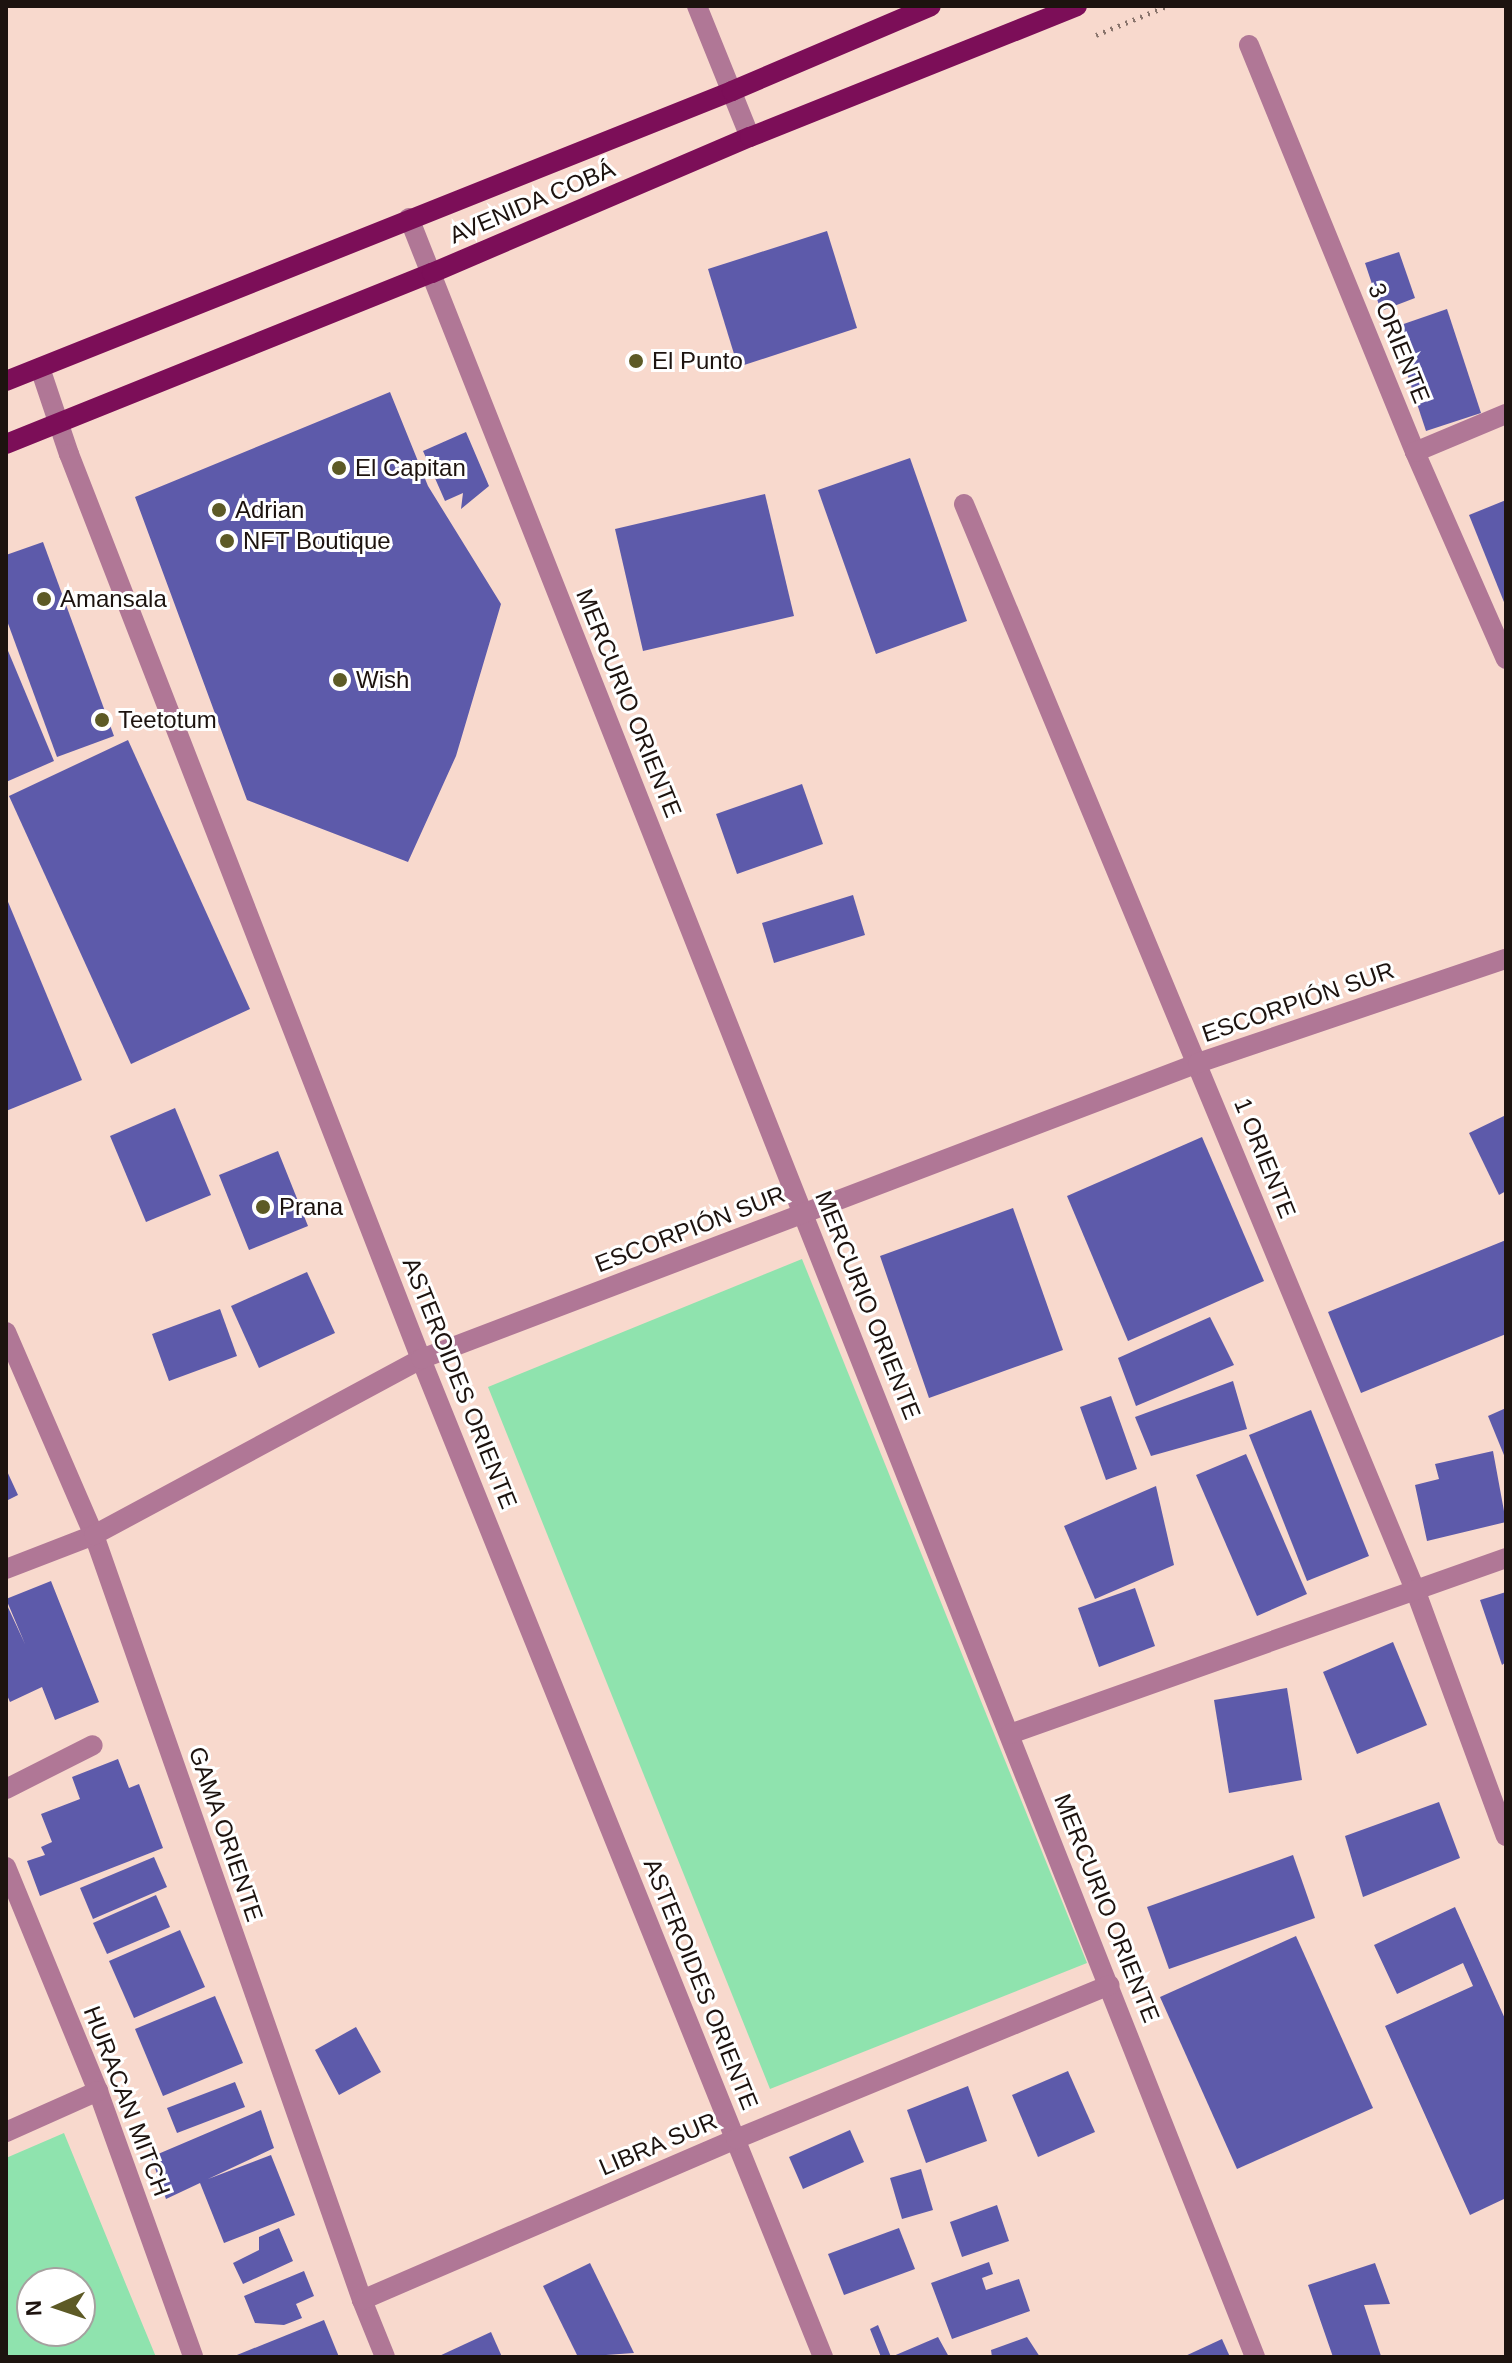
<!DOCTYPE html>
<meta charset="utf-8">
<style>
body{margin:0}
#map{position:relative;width:1512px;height:2363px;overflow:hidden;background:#f8d9cd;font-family:Helvetica,sans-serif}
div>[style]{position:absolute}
.green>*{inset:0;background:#8fe3ae}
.building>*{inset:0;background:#5d5aaa}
.path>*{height:5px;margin-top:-2.5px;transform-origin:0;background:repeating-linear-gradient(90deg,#89746c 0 2px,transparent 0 8px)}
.minor>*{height:20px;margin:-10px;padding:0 10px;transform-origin:10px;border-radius:10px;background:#b07796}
.major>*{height:20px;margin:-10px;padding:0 10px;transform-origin:10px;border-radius:10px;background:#7c0e58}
.dots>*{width:22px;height:22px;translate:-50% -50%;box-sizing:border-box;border:4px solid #fff;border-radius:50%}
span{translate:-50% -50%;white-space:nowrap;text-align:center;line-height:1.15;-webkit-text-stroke:6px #fff;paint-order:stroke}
.street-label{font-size:24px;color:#1d130f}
.poi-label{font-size:24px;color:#1d130f}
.left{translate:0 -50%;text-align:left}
.frame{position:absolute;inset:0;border:8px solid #1d130f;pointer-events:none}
.north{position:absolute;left:16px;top:2267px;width:80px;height:80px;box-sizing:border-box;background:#fff;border:2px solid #a5a19f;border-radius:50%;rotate:267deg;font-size:22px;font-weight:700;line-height:32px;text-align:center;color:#1d130f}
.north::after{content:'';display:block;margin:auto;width:28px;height:36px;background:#5d5a26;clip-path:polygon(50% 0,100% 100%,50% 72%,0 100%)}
</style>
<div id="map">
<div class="green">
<div style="clip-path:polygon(802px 1259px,1087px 1963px,770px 2089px,488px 1387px)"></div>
<div style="clip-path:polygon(evenodd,64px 2133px,127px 2287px,156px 2357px,6px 2357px,6px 2158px,64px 2133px,32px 2283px,80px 2283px,80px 2331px,32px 2331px,32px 2283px)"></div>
</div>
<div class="building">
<div style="clip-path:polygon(827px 231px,857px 328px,738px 367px,708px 269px)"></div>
<div style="clip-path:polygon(1399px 252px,1415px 298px,1381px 311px,1365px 263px)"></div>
<div style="clip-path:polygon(1447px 309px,1481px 413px,1426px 431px,1392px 328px)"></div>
<div style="clip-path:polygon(390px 392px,428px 486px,501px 604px,456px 756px,408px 862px,247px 800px,135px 497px)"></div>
<div style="clip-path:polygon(466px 432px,489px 486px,461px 509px,463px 493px,445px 501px,423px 451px)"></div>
<div style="clip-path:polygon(910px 458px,967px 621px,876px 654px,818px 490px)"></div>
<div style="clip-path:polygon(765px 494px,794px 616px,643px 651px,615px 529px)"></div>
<div style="clip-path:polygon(1506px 500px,1506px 607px,1469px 515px)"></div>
<div style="clip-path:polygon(43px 542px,114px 736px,57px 757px,6px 618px,6px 555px)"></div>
<div style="clip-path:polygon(6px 646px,54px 761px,6px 782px)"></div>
<div style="clip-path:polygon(128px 740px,250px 1009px,131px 1064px,9px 796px)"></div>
<div style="clip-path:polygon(802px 784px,823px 844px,737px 874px,716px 814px)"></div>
<div style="clip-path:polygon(853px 895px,865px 935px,774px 963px,762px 923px)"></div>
<div style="clip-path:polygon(6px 897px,82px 1080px,6px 1111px)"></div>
<div style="clip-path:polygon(175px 1108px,211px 1195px,146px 1222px,110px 1136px)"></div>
<div style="clip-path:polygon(1506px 1115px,1506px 1191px,1499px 1195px,1469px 1133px)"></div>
<div style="clip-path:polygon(1202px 1137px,1264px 1281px,1128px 1341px,1067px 1196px)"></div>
<div style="clip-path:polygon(278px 1151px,308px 1226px,249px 1250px,219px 1175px)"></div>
<div style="clip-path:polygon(1013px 1208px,1063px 1350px,929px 1398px,880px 1256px)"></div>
<div style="clip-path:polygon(1506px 1240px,1506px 1334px,1361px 1393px,1328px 1312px)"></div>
<div style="clip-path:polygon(307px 1272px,335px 1333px,259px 1368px,231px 1306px)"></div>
<div style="clip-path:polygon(220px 1309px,237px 1356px,169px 1381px,152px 1334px)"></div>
<div style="clip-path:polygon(1210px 1317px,1234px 1365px,1136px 1406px,1118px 1358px)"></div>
<div style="clip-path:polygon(1233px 1381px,1247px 1429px,1151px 1456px,1135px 1417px)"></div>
<div style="clip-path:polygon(1111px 1396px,1137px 1469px,1106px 1480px,1080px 1407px)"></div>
<div style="clip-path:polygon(1506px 1408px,1506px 1460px,1488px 1416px)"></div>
<div style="clip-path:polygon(1311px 1410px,1369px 1556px,1307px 1581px,1249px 1435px)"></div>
<div style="clip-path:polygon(1493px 1451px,1506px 1522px,1427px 1541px,1415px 1485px,1439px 1479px,1435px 1464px)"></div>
<div style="clip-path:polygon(1246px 1454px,1307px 1594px,1257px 1616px,1196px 1475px)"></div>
<div style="clip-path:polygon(6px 1469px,18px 1495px,6px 1501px)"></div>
<div style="clip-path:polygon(1156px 1486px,1174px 1565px,1095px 1599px,1064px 1526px)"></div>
<div style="clip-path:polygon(51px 1581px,99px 1702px,55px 1720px,42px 1687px,10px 1702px,6px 1693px,6px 1603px,25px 1644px,6px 1599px)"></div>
<div style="clip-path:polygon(1135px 1588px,1155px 1646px,1099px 1667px,1078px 1608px)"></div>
<div style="clip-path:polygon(1506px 1592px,1506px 1662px,1502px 1665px,1480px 1600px)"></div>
<div style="clip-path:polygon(1393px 1642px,1427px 1725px,1357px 1754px,1323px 1672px)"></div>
<div style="clip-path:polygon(1287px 1688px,1302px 1780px,1229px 1793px,1214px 1700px)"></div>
<div style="clip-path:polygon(118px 1759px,129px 1788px,139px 1784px,163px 1848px,40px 1896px,27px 1861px,45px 1855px,41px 1847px,52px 1842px,41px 1814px,80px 1799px,72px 1777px)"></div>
<div style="clip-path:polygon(1439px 1802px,1460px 1858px,1363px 1897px,1345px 1836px)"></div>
<div style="clip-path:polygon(1293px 1855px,1315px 1918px,1169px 1969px,1147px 1907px)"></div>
<div style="clip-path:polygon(154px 1857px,167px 1887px,93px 1919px,80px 1888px)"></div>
<div style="clip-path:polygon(156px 1895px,170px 1927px,107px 1954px,93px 1923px)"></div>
<div style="clip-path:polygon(1455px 1907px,1506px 2021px,1506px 2198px,1470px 2215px,1385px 2026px,1473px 1986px,1463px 1963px,1397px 1994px,1374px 1945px)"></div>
<div style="clip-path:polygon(180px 1930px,205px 1987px,134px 2018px,109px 1961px)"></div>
<div style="clip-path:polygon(1296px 1936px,1373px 2108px,1237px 2169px,1160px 1997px)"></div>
<div style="clip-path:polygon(215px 1996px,243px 2063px,163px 2096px,135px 2029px)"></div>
<div style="clip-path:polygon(356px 2027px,381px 2072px,339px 2095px,315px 2050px)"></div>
<div style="clip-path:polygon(1068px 2071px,1095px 2132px,1038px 2157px,1012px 2095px)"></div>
<div style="clip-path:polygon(235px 2082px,245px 2107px,177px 2133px,167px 2108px)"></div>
<div style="clip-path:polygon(968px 2086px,987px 2141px,926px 2163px,907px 2110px)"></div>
<div style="clip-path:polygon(261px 2110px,274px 2148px,208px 2179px,271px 2155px,295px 2215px,224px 2243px,200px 2183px,166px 2199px,151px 2157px)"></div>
<div style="clip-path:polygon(850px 2130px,864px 2162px,803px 2189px,789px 2157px)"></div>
<div style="clip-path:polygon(921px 2169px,933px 2210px,902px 2219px,890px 2178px)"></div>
<div style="clip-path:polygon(997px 2205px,1009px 2241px,962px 2257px,950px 2222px)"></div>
<div style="clip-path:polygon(279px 2228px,293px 2261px,243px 2284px,233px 2263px,259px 2250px,259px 2237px)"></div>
<div style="clip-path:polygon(899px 2228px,915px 2269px,844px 2295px,828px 2254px)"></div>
<div style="clip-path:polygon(989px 2262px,993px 2274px,982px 2278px,986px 2290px,1019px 2279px,1030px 2311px,952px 2339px,931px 2283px)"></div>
<div style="clip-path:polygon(590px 2263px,634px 2353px,578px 2357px,543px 2286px)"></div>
<div style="clip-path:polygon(1375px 2263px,1390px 2304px,1364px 2305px,1381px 2356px,1333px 2357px,1308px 2285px)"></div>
<div style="clip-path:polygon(304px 2271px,314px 2296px,296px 2304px,302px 2318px,284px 2325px,255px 2323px,244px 2296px)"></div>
<div style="clip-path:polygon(324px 2320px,339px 2357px,232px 2357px)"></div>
<div style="clip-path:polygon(878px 2325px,891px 2357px,938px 2337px,949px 2357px,881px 2357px,870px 2329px)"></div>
<div style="clip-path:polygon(491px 2332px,502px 2357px,437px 2357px)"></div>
<div style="clip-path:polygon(1027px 2337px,1040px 2357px,992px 2357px,991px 2350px)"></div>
<div style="clip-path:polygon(1222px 2339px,1230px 2357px,1183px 2357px)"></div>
</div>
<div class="path">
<div style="left:1096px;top:35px;width:77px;rotate:-22.2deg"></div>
</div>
<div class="minor">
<div style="left:697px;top:6px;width:141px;rotate:68deg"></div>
<div style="left:1249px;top:45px;width:440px;rotate:67.8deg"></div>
<div style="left:1415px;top:452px;width:226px;rotate:66.3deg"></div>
<div style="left:409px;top:218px;width:2300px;rotate:68.42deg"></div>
<div style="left:40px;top:368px;width:91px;rotate:71.4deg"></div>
<div style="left:69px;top:454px;width:971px;rotate:68.75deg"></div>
<div style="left:421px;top:1359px;width:1076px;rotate:68.06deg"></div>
<div style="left:1415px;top:452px;width:99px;rotate:-22.7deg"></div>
<div style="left:964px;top:504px;width:1178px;rotate:67.44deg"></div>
<div style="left:1416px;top:1592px;width:260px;rotate:69.8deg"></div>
<div style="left:6px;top:1332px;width:221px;rotate:66.6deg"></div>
<div style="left:94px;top:1535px;width:811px;rotate:70.69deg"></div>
<div style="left:362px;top:2300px;width:61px;rotate:68deg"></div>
<div style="left:6px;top:1569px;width:94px;rotate:-21.1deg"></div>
<div style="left:94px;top:1535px;width:371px;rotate:-28.3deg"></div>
<div style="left:421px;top:1359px;width:831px;rotate:-20.85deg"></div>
<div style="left:1198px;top:1063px;width:325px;rotate:-18.7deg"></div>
<div style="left:1010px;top:1734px;width:526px;rotate:-19.54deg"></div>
<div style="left:6px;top:1789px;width:97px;rotate:-26.8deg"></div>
<div style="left:6px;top:1867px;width:242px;rotate:67.7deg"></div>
<div style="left:98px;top:2091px;width:282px;rotate:70.3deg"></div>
<div style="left:6px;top:2132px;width:101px;rotate:-24deg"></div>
<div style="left:362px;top:2300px;width:407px;rotate:-23.3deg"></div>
<div style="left:736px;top:2139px;width:404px;rotate:-22.4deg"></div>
</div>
<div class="major">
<div style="left:6px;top:381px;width:782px;rotate:-21.77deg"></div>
<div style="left:732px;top:91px;width:216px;rotate:-23.1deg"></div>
<div style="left:6px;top:444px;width:459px;rotate:-21.9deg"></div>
<div style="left:432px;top:273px;width:346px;rotate:-23.2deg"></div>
<div style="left:750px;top:137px;width:352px;rotate:-21.8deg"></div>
</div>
<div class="dots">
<div style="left:636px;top:361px;background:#5d5a26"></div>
<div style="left:339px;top:468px;background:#5d5a26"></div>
<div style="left:219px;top:510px;background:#5d5a26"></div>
<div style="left:227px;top:541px;background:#5d5a26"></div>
<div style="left:44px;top:599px;background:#5d5a26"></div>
<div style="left:340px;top:680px;background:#5d5a26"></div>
<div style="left:102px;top:720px;background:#5d5a26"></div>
<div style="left:263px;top:1207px;background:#5d5a26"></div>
</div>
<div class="street-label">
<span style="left:532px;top:202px;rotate:-23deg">AVENIDA COBÁ</span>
<span style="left:1399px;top:343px;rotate:68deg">3 ORIENTE</span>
<span style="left:629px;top:703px;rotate:68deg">MERCURIO ORIENTE</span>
<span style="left:1298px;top:1002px;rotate:-19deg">ESCORPIÓN SUR</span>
<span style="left:1265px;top:1158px;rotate:68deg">1 ORIENTE</span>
<span style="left:690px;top:1229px;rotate:-21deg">ESCORPIÓN SUR</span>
<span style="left:868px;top:1305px;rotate:68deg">MERCURIO ORIENTE</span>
<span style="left:460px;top:1383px;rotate:68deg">ASTEROIDES ORIENTE</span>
<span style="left:226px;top:1834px;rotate:71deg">GAMA ORIENTE</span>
<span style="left:1107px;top:1908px;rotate:68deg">MERCURIO ORIENTE</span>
<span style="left:701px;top:1984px;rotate:68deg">ASTEROIDES ORIENTE</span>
<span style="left:127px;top:2101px;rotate:69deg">HURACAN MITCH</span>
<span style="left:658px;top:2144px;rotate:-23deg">LIBRA SUR</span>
</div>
<div class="poi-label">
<span class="left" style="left:652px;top:361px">El Punto</span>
<span class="left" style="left:355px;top:468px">El Capitan</span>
<span class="left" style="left:235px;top:510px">Adrian</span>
<span class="left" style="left:243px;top:541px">NFT Boutique</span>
<span class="left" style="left:60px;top:599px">Amansala</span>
<span class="left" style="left:356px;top:680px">Wish</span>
<span class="left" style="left:118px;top:720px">Teetotum</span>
<span class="left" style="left:279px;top:1207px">Prana</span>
</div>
<div class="frame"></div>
<div class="north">N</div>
</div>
